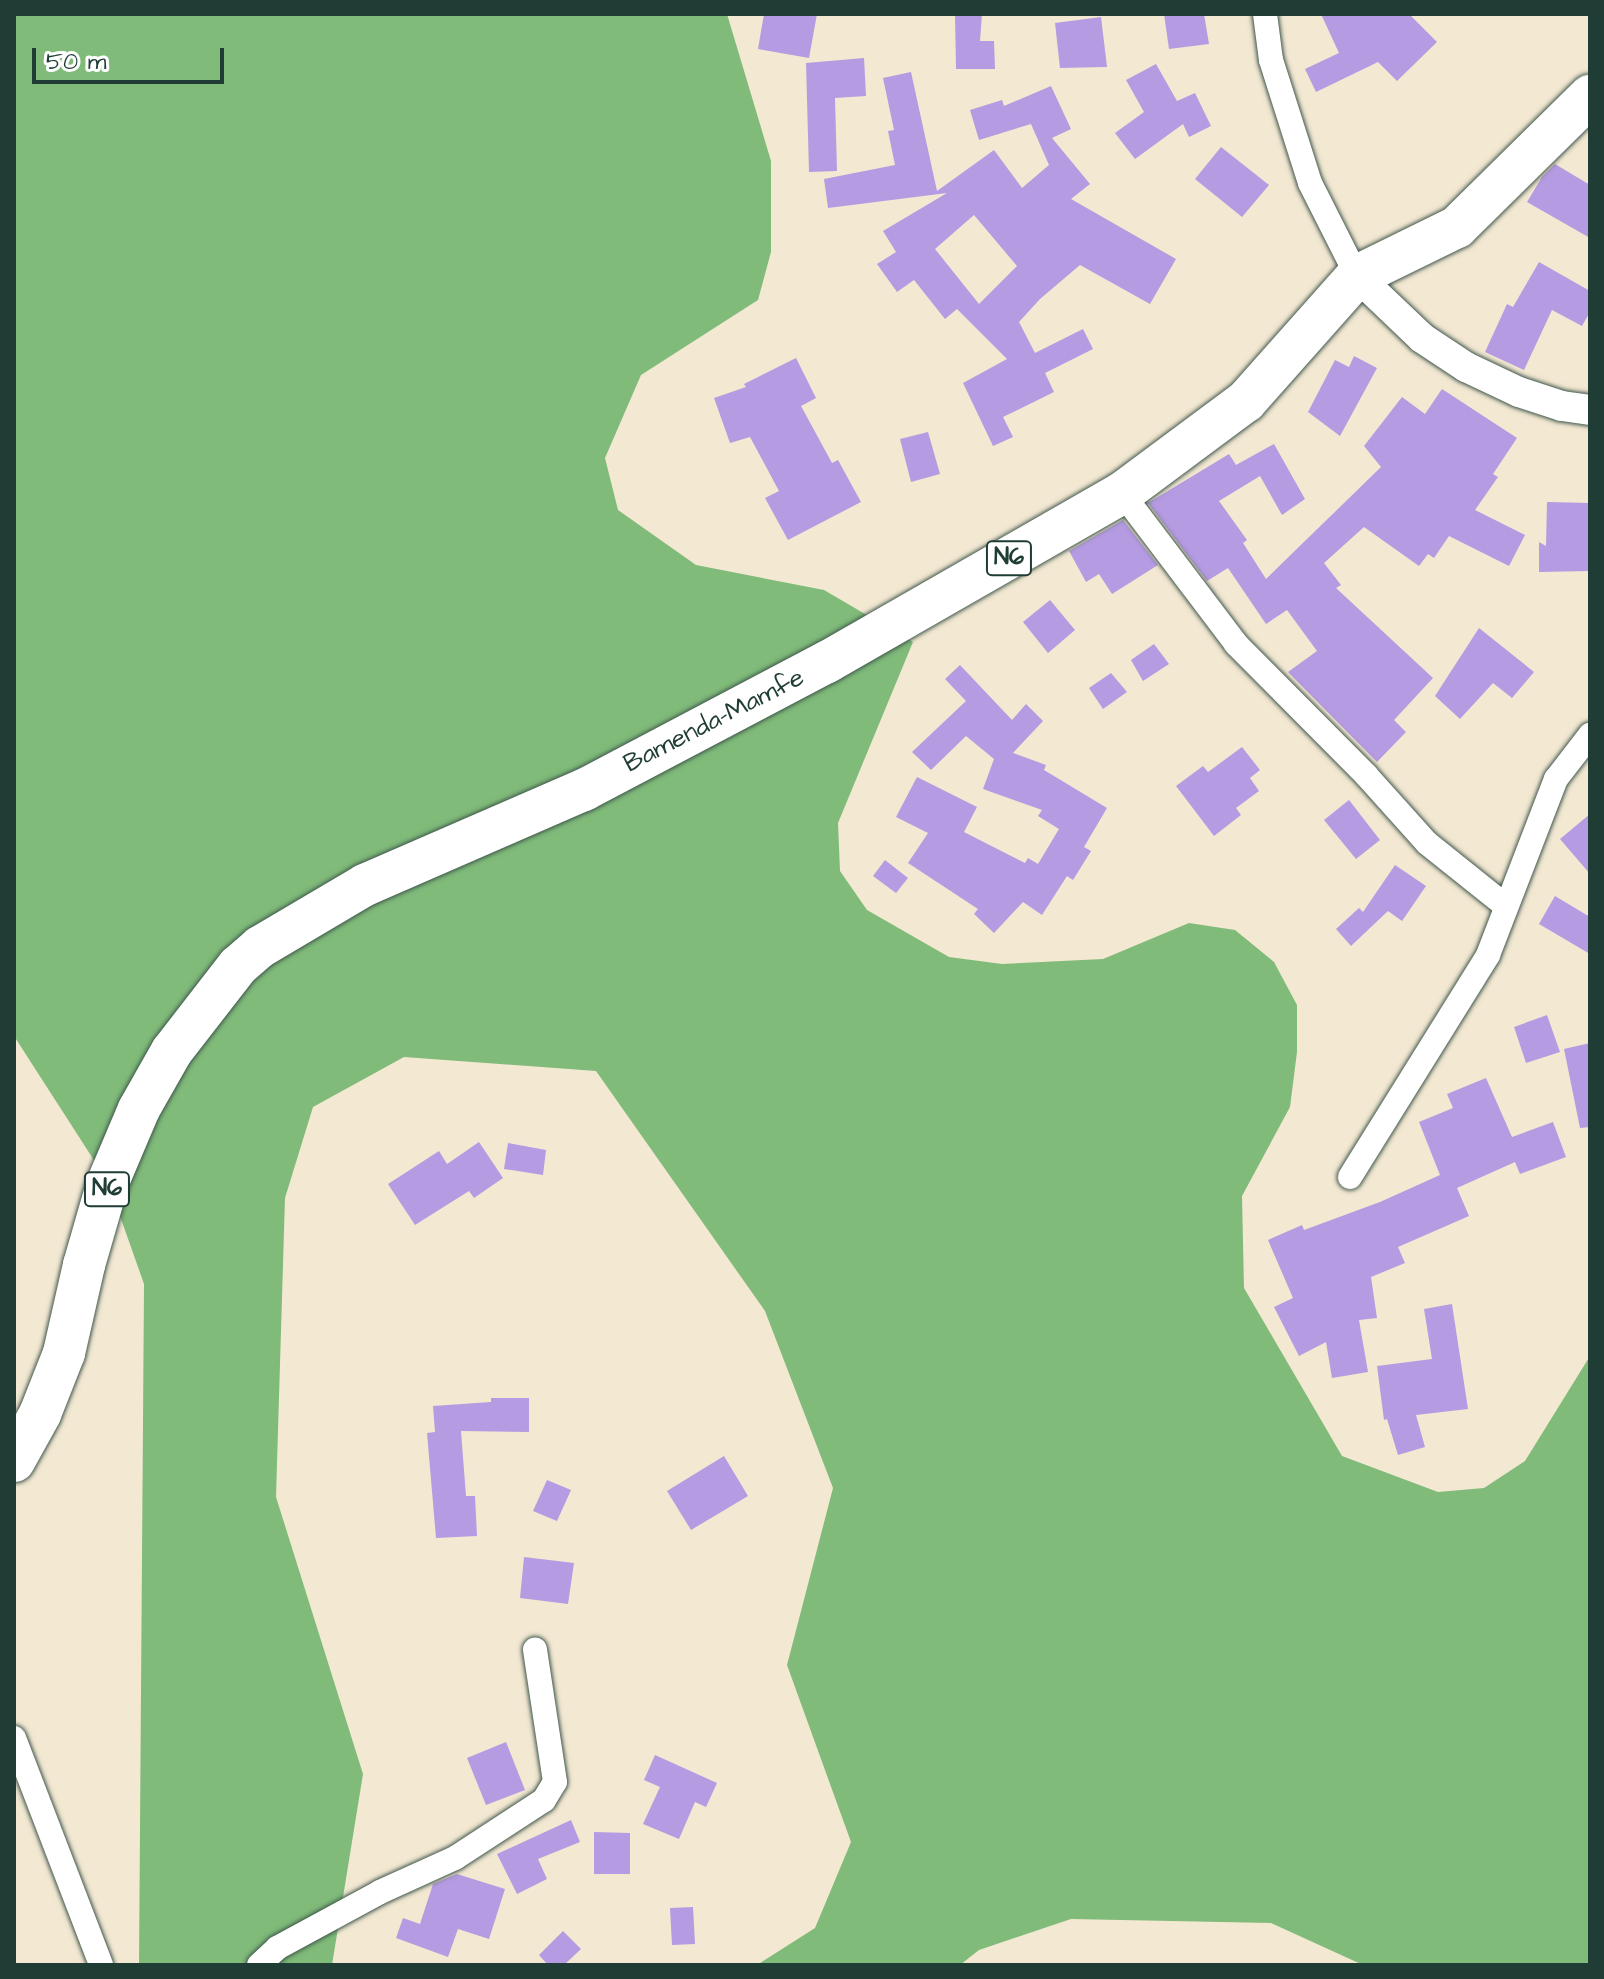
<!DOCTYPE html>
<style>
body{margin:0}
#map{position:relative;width:1604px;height:1979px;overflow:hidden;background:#f3e8d2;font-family:"Architects Daughter",sans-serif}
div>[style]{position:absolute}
.forest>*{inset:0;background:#80bb7a}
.building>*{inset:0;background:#b59be1}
.roads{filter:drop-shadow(0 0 2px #3f574c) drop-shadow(0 0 2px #3f574c)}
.minor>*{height:24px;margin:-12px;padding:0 12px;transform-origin:12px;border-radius:12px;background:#fff}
.tertiary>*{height:30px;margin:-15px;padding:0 15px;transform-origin:15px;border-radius:15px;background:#fff}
.trunk>*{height:42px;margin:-21px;padding:0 21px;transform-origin:21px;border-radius:21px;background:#fff}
span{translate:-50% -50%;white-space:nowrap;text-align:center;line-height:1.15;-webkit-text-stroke:6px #fff;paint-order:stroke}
.shield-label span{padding:2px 6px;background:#fff;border:2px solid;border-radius:6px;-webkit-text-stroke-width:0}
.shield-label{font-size:24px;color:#1f3d34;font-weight:700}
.street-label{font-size:26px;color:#1f3d34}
.frame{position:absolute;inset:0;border:16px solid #1f3d34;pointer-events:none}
.scale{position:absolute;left:32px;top:48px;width:192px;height:36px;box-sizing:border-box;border:4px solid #1f3d34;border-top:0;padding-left:10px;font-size:24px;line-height:28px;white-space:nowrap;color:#1f3d34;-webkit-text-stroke:6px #fff;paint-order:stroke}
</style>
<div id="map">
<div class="forest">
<div style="clip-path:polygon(14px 14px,727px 14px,771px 161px,771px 252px,758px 300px,641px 375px,605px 458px,618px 510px,696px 565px,824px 590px,913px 642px,838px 823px,840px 871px,867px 910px,949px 957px,1002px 964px,1103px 959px,1189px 923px,1235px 930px,1274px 962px,1297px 1005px,1297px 1052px,1290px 1107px,1242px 1196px,1244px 1288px,1342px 1456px,1438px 1492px,1484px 1488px,1525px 1461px,1590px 1356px,1590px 1965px,1363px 1965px,1271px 1923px,1071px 1919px,979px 1950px,960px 1965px,757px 1965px,815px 1928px,851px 1842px,787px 1665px,833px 1488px,765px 1311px,596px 1071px,404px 1057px,313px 1107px,285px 1198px,276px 1497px,363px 1774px,332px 1965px,139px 1965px,144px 1284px,108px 1182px,14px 1036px)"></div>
</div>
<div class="building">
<div style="clip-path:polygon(764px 14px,817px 14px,809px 58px,758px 49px)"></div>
<div style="clip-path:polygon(955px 14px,982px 14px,980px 41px,994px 41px,995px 69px,956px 69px)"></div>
<div style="clip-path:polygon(1164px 14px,1204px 14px,1209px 44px,1169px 49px)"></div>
<div style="clip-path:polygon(1321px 14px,1409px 14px,1437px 42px,1397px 81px,1378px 62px,1316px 92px,1305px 69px,1339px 53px)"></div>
<div style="clip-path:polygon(1101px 17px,1107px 67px,1060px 68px,1055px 23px)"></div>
<div style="clip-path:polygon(864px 58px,866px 96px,835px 98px,837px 171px,809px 172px,806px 63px)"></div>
<div style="clip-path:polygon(1156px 64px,1177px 101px,1195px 93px,1211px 126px,1189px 137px,1183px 124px,1135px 159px,1115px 133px,1144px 112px,1126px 80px)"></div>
<div style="clip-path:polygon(evenodd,911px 72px,937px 191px,994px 150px,1022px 188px,1049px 165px,1031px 124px,979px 140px,970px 110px,1002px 100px,1004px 106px,1051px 86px,1071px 129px,1052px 138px,1090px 184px,1071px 199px,1176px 259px,1150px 304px,1080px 265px,1040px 299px,1019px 322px,1035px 353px,1083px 329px,1093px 349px,1045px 373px,1054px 392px,1003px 417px,1013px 437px,993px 446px,963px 383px,1007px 359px,957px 309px,945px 319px,914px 280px,897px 292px,877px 264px,896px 252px,883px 231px,947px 193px,828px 208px,824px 179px,895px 165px,888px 131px,894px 130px,883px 78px,911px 72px,974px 215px,1017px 266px,979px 304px,935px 249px,974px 215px)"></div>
<div style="clip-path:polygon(1221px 147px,1269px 185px,1242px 217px,1195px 179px)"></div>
<div style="clip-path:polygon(1555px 164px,1590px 185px,1590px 238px,1527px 202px,1542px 177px)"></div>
<div style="clip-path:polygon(1539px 262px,1590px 291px,1590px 312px,1582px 326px,1552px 310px,1524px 370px,1485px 352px,1507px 304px,1513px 307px)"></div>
<div style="clip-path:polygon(1354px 356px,1377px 368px,1340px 436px,1308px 412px,1335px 360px,1349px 367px)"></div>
<div style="clip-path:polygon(796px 358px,816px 398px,801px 406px,832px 463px,838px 460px,861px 502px,788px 540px,765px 498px,779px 491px,750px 437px,730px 443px,714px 398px,746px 387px,744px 384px)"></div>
<div style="clip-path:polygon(1442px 389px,1517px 438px,1493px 474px,1498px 477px,1475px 510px,1525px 535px,1509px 566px,1449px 536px,1434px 558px,1428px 554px,1419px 566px,1364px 527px,1324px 563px,1341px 585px,1336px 588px,1433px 678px,1394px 720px,1406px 732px,1377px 762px,1288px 672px,1317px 651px,1287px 610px,1266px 624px,1228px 568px,1207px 581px,1148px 503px,1229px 454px,1236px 465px,1274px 444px,1305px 499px,1282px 515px,1260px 476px,1219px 501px,1247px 540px,1243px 543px,1266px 579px,1381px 467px,1364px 446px,1402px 397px,1425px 414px)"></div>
<div style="clip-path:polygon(928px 432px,940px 474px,911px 482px,900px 439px)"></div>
<div style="clip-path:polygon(1547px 502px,1590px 503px,1590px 571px,1539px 572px,1539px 542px,1546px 546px)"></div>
<div style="clip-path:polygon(1123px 520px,1158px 565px,1112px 594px,1099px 574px,1086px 582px,1069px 551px)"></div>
<div style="clip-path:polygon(1050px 600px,1075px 630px,1048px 653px,1023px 622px)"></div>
<div style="clip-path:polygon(1479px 628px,1534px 672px,1512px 698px,1493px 683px,1460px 719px,1435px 696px)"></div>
<div style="clip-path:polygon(1154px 644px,1169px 664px,1143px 681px,1131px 660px)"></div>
<div style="clip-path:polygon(960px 665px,1012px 720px,1026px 704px,1043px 721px,1013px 753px,1046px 765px,1044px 770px,1107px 808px,1084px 847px,1091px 851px,1073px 880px,1067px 876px,1042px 915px,1023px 902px,994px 933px,974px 914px,978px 909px,908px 863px,928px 833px,896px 817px,917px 777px,977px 807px,964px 832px,1025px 863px,1028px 858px,1038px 864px,1059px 829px,1038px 816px,1042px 810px,983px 789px,994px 759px,966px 736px,931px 770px,912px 752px,966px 701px,945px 679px)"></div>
<div style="clip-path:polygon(1111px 673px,1127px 692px,1103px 709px,1089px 688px)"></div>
<div style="clip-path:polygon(1242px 747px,1260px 770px,1250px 778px,1259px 791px,1236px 808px,1241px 815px,1214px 836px,1176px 786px,1203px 766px,1208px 772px)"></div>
<div style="clip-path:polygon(1349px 800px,1380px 840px,1356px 859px,1324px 820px)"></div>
<div style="clip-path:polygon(1590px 814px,1590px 874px,1560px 839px)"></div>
<div style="clip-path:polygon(885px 860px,908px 878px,896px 893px,873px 876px)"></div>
<div style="clip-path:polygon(1395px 865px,1426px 886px,1402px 921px,1388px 911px,1351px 946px,1336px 929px,1359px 908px,1363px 912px)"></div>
<div style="clip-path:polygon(1555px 896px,1590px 917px,1590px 954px,1539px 924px)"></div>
<div style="clip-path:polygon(1547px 1015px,1560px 1052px,1526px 1063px,1514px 1027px)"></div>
<div style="clip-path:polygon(1590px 1043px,1590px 1127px,1580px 1128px,1564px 1049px)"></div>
<div style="clip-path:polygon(1486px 1078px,1512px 1137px,1553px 1122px,1566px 1157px,1520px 1174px,1515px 1162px,1457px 1188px,1469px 1216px,1398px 1247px,1405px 1263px,1371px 1277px,1377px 1318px,1359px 1320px,1368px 1372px,1332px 1378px,1326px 1342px,1299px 1356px,1274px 1307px,1293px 1298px,1268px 1240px,1302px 1225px,1304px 1230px,1380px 1202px,1440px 1175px,1419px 1122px,1453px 1108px,1447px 1094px)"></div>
<div style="clip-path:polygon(479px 1142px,503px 1178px,474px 1198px,469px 1191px,415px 1225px,388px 1184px,439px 1151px,447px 1164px)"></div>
<div style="clip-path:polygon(508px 1143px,546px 1150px,543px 1175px,504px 1169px)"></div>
<div style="clip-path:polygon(1452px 1304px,1468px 1409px,1416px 1415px,1425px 1447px,1398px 1455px,1387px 1419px,1384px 1420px,1377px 1366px,1432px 1359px,1424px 1309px)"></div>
<div style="clip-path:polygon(491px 1398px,529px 1398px,529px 1432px,461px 1431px,466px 1496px,475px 1496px,477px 1536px,436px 1538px,427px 1433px,435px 1432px,433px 1406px,491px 1402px)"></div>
<div style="clip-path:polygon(724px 1456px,748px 1496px,691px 1530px,667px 1491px)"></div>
<div style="clip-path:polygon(547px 1480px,571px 1490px,557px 1521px,533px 1511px)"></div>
<div style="clip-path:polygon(524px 1557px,574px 1563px,568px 1604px,520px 1598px)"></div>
<div style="clip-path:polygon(506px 1742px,525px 1790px,486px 1805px,467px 1758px)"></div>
<div style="clip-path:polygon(655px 1755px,717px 1783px,706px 1807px,695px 1802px,679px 1839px,643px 1824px,660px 1787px,644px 1780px)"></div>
<div style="clip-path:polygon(571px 1820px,580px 1842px,538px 1859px,547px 1879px,517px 1894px,497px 1854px)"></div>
<div style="clip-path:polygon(594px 1832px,630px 1833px,630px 1874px,594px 1874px)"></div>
<div style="clip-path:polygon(457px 1874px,505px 1889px,489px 1939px,458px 1929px,448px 1957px,396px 1938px,403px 1918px,420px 1924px,433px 1884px)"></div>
<div style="clip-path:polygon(693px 1907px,695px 1944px,672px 1945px,670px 1908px)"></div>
<div style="clip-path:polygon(563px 1931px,581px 1949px,564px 1965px,548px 1965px,539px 1955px)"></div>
</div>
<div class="roads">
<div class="minor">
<div style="left:1265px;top:14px;width:46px;rotate:82.6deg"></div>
<div style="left:1271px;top:60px;width:129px;rotate:72.4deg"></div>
<div style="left:1310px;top:183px;width:104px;rotate:63.2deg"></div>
<div style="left:1122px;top:493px;width:189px;rotate:52.9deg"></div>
<div style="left:1236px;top:644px;width:185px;rotate:45.2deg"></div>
<div style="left:1366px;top:775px;width:91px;rotate:48.1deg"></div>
<div style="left:1427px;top:843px;width:101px;rotate:38.6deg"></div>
<div style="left:1350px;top:1177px;width:261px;rotate:-58.1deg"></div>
<div style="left:1488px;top:955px;width:189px;rotate:-68.9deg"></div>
<div style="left:1556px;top:779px;width:56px;rotate:-52.3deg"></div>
<div style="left:14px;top:1738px;width:243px;rotate:69deg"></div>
<div style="left:259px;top:1965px;width:25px;rotate:-43deg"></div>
<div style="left:277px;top:1948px;width:117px;rotate:-28.5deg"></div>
<div style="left:380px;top:1892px;width:82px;rotate:-24.4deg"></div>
<div style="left:455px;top:1858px;width:106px;rotate:-33.1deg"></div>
<div style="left:544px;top:1800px;width:21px;rotate:-59deg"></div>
<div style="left:555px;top:1782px;width:134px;rotate:-98.6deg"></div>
</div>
<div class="tertiary">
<div style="left:1357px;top:276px;width:90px;rotate:43.6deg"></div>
<div style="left:1422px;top:338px;width:53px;rotate:33.4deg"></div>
<div style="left:1466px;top:367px;width:59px;rotate:25.3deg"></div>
<div style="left:1519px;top:392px;width:45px;rotate:18deg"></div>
<div style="left:1562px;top:406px;width:28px;rotate:8deg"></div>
</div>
<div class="trunk">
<div style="left:14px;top:1461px;width:54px;rotate:-61deg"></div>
<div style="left:40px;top:1414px;width:66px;rotate:-68.5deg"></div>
<div style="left:64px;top:1353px;width:90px;rotate:-77.2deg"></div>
<div style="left:84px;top:1265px;width:86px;rotate:-73.9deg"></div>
<div style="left:108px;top:1182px;width:79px;rotate:-67deg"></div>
<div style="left:139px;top:1109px;width:67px;rotate:-60.4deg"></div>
<div style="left:172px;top:1051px;width:108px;rotate:-52.2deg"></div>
<div style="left:238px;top:966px;width:29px;rotate:-41deg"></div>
<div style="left:260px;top:947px;width:122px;rotate:-30.6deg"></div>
<div style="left:365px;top:885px;width:239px;rotate:-23.5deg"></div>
<div style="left:584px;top:790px;width:275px;rotate:-27.8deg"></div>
<div style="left:827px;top:662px;width:340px;rotate:-29.8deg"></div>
<div style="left:1122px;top:493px;width:154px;rotate:-36.6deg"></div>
<div style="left:1246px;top:401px;width:167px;rotate:-48.4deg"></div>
<div style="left:1357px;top:276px;width:111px;rotate:-26.1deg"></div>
<div style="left:1457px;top:227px;width:187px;rotate:-44.6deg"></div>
</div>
</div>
<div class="shield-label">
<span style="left:1009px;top:558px">N6</span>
<span style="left:107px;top:1189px">N6</span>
</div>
<div class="street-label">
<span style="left:714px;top:721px;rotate:-27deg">Bamenda-Mamfe</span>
</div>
<div class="frame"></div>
<div class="scale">50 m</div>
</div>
